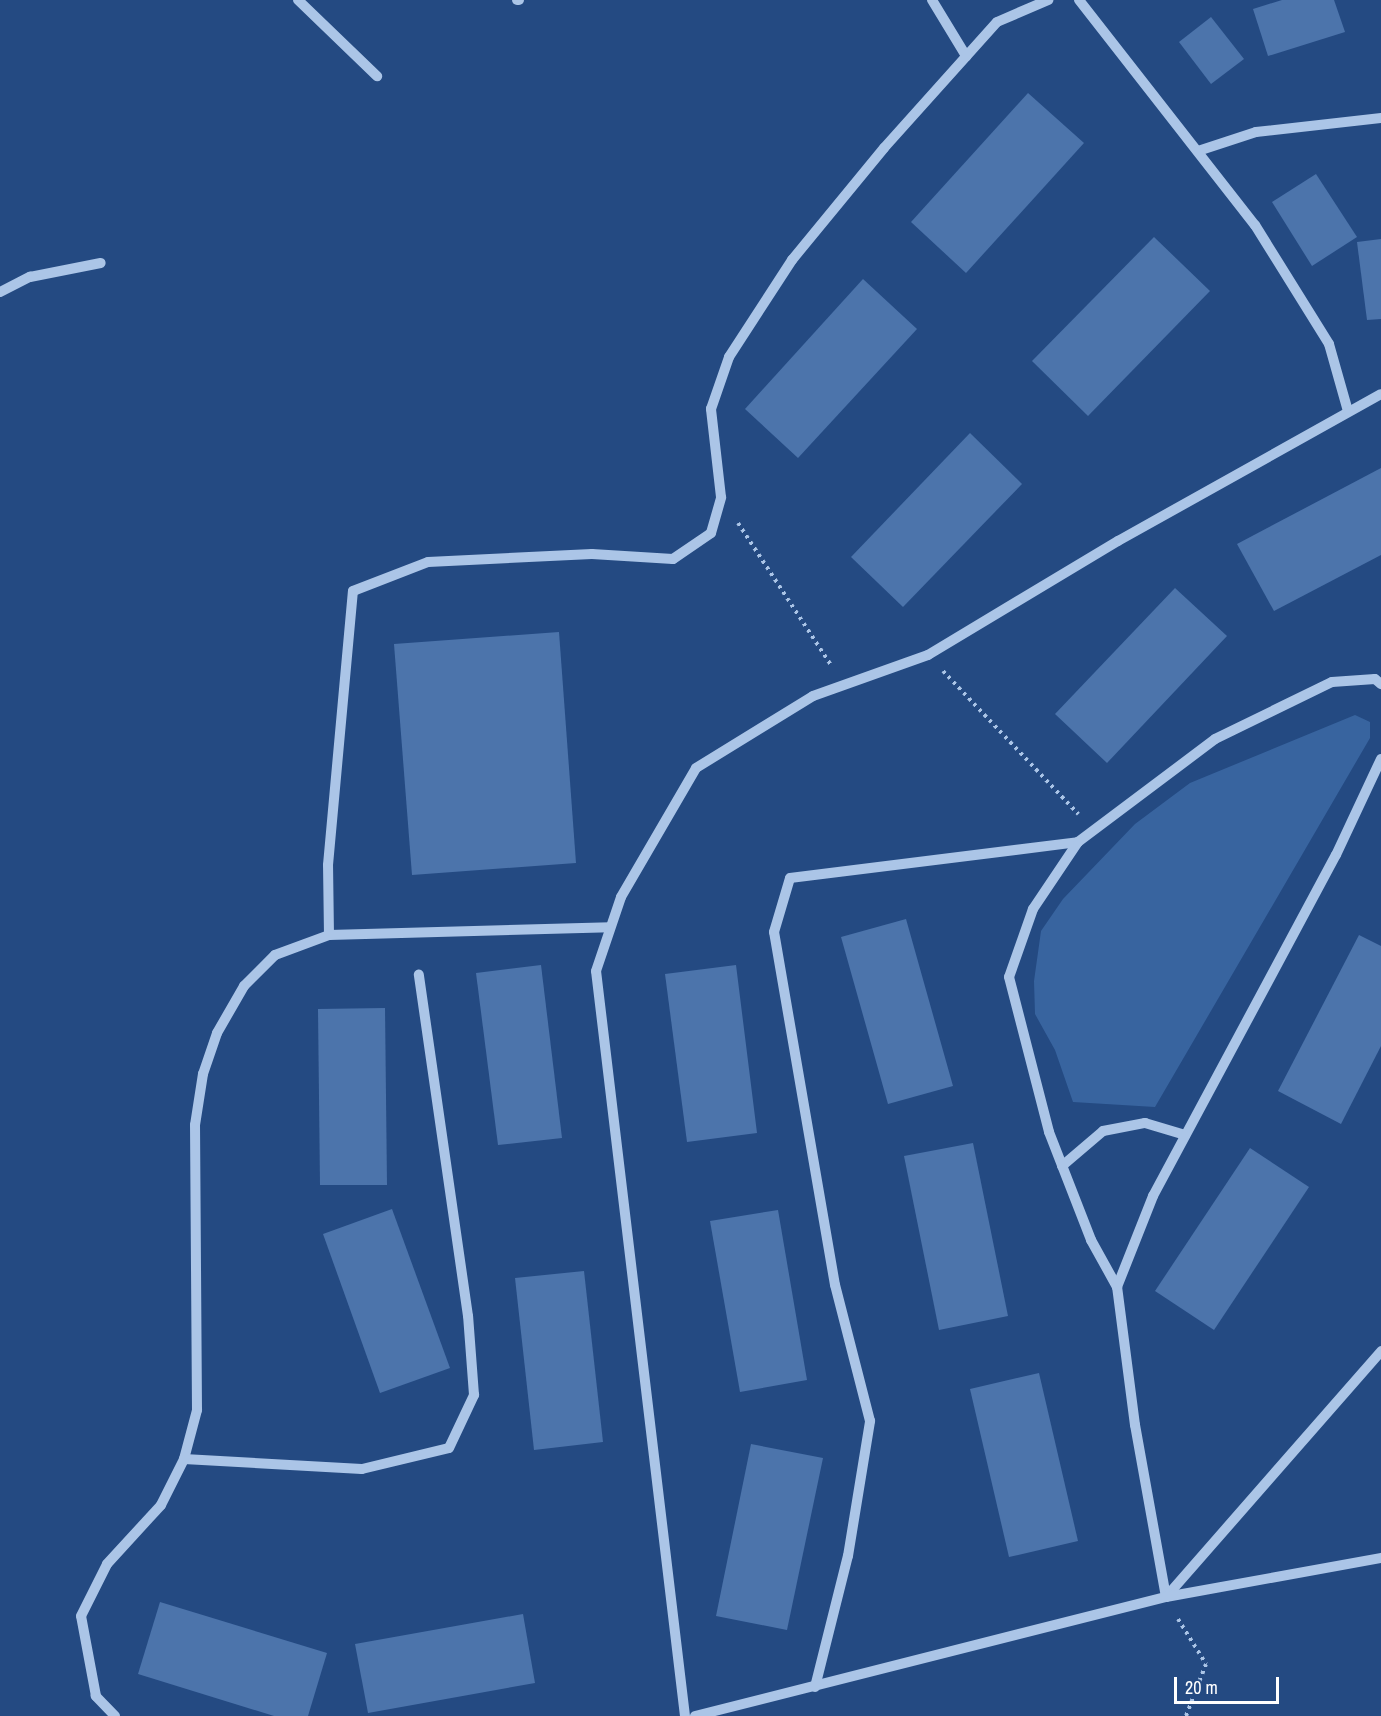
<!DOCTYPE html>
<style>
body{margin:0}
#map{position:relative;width:1381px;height:1716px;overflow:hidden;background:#244a82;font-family:"Archivo Narrow",sans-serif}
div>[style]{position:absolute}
.green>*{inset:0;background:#38649f}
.building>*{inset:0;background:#4c74ab}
.path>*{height:4px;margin-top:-2px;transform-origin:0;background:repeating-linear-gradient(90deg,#abc5e7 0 3px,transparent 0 7.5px)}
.minor>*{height:10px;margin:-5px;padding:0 5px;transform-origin:5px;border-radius:5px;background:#abc5e7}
span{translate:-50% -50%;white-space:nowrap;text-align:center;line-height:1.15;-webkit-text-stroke:4.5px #244a82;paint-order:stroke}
.scale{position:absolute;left:1174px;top:1677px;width:105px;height:27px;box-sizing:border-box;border:3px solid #fff;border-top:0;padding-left:8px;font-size:18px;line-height:21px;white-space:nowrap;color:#fff;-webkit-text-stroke:4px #244a82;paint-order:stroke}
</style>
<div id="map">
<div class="green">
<div style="clip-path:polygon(1355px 715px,1370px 722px,1370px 738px,1155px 1107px,1073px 1102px,1055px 1050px,1035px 1014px,1034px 981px,1041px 931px,1063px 899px,1135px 824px,1190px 783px)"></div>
</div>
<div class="building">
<div style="clip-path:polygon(1282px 0,1334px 0,1345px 32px,1268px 56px,1253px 9px)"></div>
<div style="clip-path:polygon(1211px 17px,1244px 59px,1211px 84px,1179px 42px)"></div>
<div style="clip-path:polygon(1028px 93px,1084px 143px,966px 273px,911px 222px)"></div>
<div style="clip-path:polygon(1316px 174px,1357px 237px,1312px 266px,1272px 202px)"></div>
<div style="clip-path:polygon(1154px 237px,1210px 291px,1088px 416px,1032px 361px)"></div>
<div style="clip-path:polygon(1381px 239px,1381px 319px,1367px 320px,1357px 242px)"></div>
<div style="clip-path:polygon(863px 279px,917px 329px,798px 458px,745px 409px)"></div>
<div style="clip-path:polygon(970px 433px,1022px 484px,903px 607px,851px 557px)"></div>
<div style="clip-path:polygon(1381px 468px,1381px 555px,1274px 611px,1237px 544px)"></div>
<div style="clip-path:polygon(1175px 588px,1227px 636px,1107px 763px,1055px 714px)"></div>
<div style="clip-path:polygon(559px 632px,576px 863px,412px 875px,394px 644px)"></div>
<div style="clip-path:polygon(906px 919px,953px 1086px,888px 1104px,841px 937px)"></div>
<div style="clip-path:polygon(1359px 935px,1381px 946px,1381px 1046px,1341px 1124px,1278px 1091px)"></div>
<div style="clip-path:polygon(541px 965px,562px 1138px,498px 1145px,476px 973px)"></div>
<div style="clip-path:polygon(736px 965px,757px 1133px,687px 1142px,665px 974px)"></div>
<div style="clip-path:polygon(385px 1008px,387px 1185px,320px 1185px,318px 1009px)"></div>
<div style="clip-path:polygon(973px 1143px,1008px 1316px,939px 1330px,904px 1156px)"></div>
<div style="clip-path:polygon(1250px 1148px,1309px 1187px,1214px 1330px,1155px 1291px)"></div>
<div style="clip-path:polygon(392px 1209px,450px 1368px,380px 1393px,323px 1234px)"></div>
<div style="clip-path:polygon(778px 1210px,807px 1380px,740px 1392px,710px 1221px)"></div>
<div style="clip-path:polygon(584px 1271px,603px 1442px,534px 1450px,515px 1278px)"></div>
<div style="clip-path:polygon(1039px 1373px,1078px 1541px,1009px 1557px,970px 1389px)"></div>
<div style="clip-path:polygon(751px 1444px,823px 1458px,787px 1630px,716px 1616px)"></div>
<div style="clip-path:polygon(160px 1602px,327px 1653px,308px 1716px,274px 1716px,138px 1674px)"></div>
<div style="clip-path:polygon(523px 1614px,535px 1683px,368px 1713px,355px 1644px)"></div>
</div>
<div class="path">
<div style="left:738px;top:523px;width:170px;rotate:56.8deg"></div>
<div style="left:943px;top:671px;width:197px;rotate:46.6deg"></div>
<div style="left:1178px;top:1619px;width:53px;rotate:58.1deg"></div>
<div style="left:1206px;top:1664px;width:56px;rotate:111deg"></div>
</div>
<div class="minor">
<div style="left:298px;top:0;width:110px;rotate:43.9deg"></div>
<div style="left:517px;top:0;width:2px"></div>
<div style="left:932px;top:0;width:66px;rotate:58.7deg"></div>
<div style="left:1079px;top:0;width:286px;rotate:52deg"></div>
<div style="left:1255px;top:225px;width:140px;rotate:58.1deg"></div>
<div style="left:1329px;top:344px;width:70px;rotate:74.2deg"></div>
<div style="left:1198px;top:151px;width:61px;rotate:-18.1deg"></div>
<div style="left:1256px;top:132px;width:126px;rotate:-6.4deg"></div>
<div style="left:0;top:292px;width:34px;rotate:-27deg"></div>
<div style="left:30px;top:277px;width:72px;rotate:-11.2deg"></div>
<div style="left:1078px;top:842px;width:81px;rotate:123.9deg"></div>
<div style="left:1033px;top:909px;width:72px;rotate:109.4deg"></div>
<div style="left:1009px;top:977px;width:160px;rotate:75.5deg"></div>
<div style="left:1049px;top:1132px;width:116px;rotate:68.7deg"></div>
<div style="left:1091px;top:1240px;width:54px;rotate:61deg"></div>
<div style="left:329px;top:935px;width:70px;rotate:-90.8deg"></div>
<div style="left:328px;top:865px;width:275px;rotate:-84.8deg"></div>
<div style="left:353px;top:591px;width:80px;rotate:-21.1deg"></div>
<div style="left:428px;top:562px;width:164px;rotate:-2.8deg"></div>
<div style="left:592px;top:554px;width:81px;rotate:3.5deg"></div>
<div style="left:673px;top:559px;width:46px;rotate:-34.4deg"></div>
<div style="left:711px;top:533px;width:37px;rotate:-74deg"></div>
<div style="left:721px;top:497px;width:89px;rotate:-96.5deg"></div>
<div style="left:711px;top:409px;width:55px;rotate:-70.9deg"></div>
<div style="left:729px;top:357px;width:116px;rotate:-57deg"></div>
<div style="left:792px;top:260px;width:145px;rotate:-50.6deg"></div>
<div style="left:884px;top:148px;width:169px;rotate:-48.1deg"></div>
<div style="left:997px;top:22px;width:56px;rotate:-23.3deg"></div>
<div style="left:1062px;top:1166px;width:54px;rotate:-40.5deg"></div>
<div style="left:1103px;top:1131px;width:43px;rotate:-10.8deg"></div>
<div style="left:1145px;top:1123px;width:42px;rotate:16.7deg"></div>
<div style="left:184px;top:1459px;width:178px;rotate:3.2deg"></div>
<div style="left:362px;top:1469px;width:89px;rotate:-13.6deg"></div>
<div style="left:449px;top:1448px;width:59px;rotate:-64.7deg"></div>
<div style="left:474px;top:1395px;width:79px;rotate:-94.3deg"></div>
<div style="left:468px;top:1316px;width:345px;rotate:-98.2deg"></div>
<div style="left:1166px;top:1597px;width:175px;rotate:-100.2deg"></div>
<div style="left:1135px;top:1425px;width:139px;rotate:-97.4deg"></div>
<div style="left:1117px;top:1287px;width:98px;rotate:-68.4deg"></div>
<div style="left:1153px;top:1196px;width:387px;rotate:-61.8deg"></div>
<div style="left:1336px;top:855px;width:106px;rotate:-64.9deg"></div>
<div style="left:1166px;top:1597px;width:327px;rotate:-48.8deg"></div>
<div style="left:815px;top:1687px;width:135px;rotate:-75.9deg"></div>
<div style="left:848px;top:1556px;width:137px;rotate:-80.7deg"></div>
<div style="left:870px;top:1421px;width:140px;rotate:-104.4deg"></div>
<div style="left:835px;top:1285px;width:358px;rotate:-99.8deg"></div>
<div style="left:774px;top:932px;width:56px;rotate:-73.5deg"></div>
<div style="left:790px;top:878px;width:290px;rotate:-7.1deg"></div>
<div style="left:1078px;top:842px;width:171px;rotate:-36.9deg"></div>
<div style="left:1215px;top:739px;width:130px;rotate:-26deg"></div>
<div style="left:1332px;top:682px;width:43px;rotate:-4deg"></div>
<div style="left:1375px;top:679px;width:8px;rotate:40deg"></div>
<div style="left:115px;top:1716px;width:28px;rotate:-134deg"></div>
<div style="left:96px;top:1696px;width:81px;rotate:-100.6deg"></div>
<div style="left:81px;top:1616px;width:58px;rotate:-63.4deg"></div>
<div style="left:107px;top:1564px;width:80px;rotate:-47.5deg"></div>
<div style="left:161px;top:1505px;width:51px;rotate:-63.4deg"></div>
<div style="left:184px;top:1459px;width:51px;rotate:-75.1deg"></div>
<div style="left:197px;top:1410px;width:285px;rotate:-90.4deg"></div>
<div style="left:195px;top:1125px;width:52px;rotate:-81.1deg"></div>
<div style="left:203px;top:1074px;width:43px;rotate:-71.1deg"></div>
<div style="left:217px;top:1033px;width:54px;rotate:-60.1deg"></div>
<div style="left:244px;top:986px;width:44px;rotate:-45deg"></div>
<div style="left:275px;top:955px;width:58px;rotate:-20.3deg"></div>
<div style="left:329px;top:935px;width:281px;rotate:-1.6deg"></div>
<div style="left:685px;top:1716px;width:750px;rotate:-96.81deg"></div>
<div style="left:596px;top:971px;width:78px;rotate:-71.3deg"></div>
<div style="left:621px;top:897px;width:149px;rotate:-59.8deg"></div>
<div style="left:696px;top:768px;width:137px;rotate:-31.6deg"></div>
<div style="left:813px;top:696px;width:122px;rotate:-19.6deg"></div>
<div style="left:928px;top:655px;width:222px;rotate:-31deg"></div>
<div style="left:1118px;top:541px;width:301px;rotate:-29.2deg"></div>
<div style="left:695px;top:1716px;width:486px;rotate:-14.2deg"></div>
<div style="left:1166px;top:1597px;width:219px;rotate:-10.3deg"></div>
</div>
<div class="scale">20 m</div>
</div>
